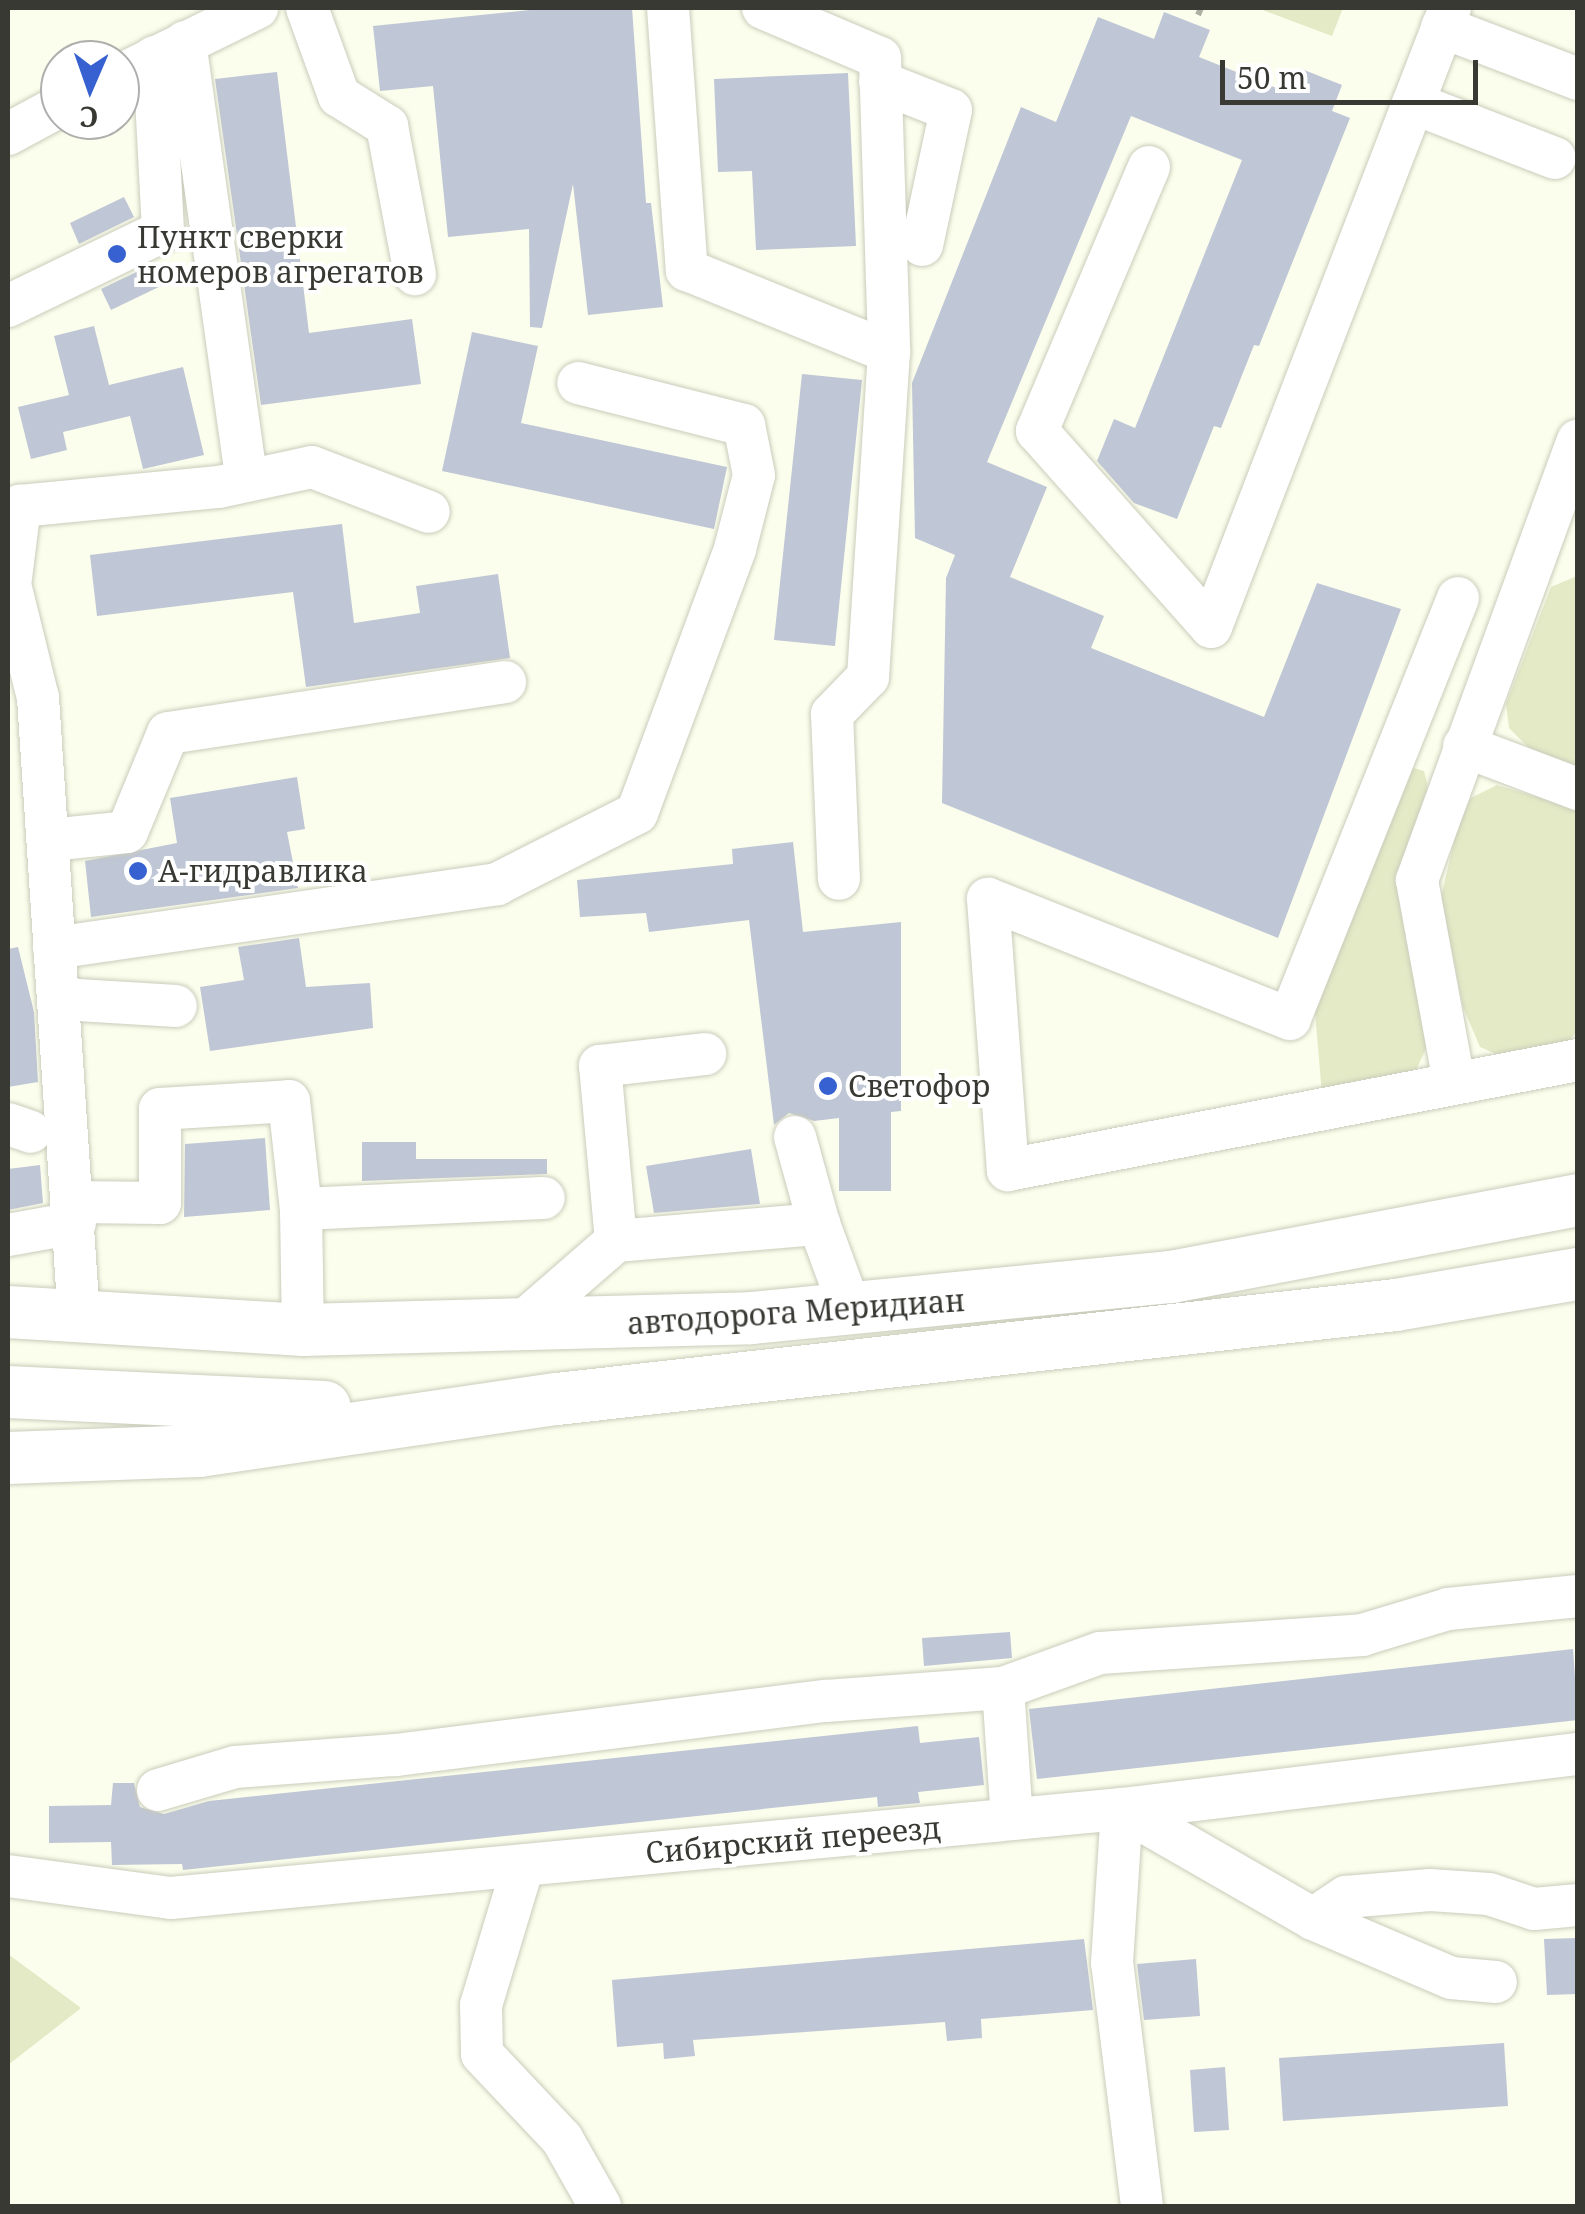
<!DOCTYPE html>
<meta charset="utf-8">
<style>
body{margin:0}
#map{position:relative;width:1585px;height:2214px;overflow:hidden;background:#fbfeec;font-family:"Noto Serif",serif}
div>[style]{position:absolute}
.green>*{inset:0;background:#e4e9c6}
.building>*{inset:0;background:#bfc6d5}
.path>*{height:6px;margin-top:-3px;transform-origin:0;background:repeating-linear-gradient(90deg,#aeb0a3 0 10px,transparent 0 15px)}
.roads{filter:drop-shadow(0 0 2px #caccbb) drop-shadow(0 0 2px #caccbb)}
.minor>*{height:42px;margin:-21px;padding:0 21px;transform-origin:21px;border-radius:21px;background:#fff}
.major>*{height:52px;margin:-26px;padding:0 26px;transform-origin:26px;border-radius:26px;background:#fff}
.dots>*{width:28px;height:28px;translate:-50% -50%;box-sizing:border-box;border:5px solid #fff;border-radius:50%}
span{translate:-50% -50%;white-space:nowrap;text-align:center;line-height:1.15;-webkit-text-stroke:8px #fff;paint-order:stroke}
.poi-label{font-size:30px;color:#383933}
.left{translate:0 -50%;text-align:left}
.street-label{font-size:30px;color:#383933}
.frame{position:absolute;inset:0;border:10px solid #383933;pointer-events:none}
.north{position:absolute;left:40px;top:40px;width:100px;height:100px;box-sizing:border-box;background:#fff;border:2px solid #afb0ad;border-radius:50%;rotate:182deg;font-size:28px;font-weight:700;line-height:40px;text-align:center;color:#383933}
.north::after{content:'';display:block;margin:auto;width:35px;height:45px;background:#3761d1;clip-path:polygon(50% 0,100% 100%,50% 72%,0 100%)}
.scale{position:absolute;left:1220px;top:60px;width:258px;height:45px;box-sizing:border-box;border:5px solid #383933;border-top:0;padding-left:12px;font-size:30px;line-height:35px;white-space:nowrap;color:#383933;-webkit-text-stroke:8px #fff;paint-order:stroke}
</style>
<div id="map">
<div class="green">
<div style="clip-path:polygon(1257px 8px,1343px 8px,1332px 36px)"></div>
<div style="clip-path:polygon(1577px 576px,1577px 768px,1535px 754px,1509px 728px,1506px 704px,1551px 587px)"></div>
<div style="clip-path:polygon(1413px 768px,1424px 771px,1427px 783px,1429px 1042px,1417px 1068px,1401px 1078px,1322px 1094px,1315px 1012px)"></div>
<div style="clip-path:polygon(1497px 785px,1577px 809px,1578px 1030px,1569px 1041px,1503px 1057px,1480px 1047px,1463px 1007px,1441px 897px,1458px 825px,1471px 798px)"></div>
<div style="clip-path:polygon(8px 1954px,81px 2008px,8px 2065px)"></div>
</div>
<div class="building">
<div style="clip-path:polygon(549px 8px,632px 8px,646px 203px,651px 203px,663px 307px,588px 315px,573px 184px,542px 328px,530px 327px,529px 229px,448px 237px,433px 86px,380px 91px,373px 26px)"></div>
<div style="clip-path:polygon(1164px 12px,1210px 30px,1199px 57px,1289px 93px,1299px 68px,1342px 85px,1332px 111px,1350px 118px,1259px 346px,1254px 345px,1221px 428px,1214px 426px,1177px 519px,1134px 503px,1097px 461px,1114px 419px,1135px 428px,1242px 160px,1131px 116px,987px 462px,1047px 487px,1010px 577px,1104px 616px,1091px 648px,1264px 717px,1317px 583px,1401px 609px,1278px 938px,942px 803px,946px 578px,955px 555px,915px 538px,912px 383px,1021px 107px,1056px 122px,1098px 17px,1154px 39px)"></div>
<div style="clip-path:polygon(277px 72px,309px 333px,412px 319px,421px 384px,261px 405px,215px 79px)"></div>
<div style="clip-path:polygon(848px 73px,856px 246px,756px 250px,752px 171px,718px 172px,714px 79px)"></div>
<div style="clip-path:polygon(124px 197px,134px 217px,79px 244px,70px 223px)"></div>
<div style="clip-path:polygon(155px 263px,165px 284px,111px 310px,101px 289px)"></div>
<div style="clip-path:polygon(94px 326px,109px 385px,183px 367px,204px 455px,143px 469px,130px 416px,63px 432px,67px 450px,31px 459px,18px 407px,69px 395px,54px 336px)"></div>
<div style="clip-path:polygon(472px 332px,538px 346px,521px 423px,727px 467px,714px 529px,442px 471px)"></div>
<div style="clip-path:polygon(802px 374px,862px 380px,835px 646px,774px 640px)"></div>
<div style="clip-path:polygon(342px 524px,354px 623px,420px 613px,416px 586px,498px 574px,510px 658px,306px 687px,293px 592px,97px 616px,90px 555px)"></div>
<div style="clip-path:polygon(297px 777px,305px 829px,287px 832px,298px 888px,91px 917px,85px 861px,177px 843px,170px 798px)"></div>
<div style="clip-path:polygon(793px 842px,803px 932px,901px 922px,901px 1111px,891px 1112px,891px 1191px,839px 1191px,839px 1118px,814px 1121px,789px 1113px,774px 1125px,749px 920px,649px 932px,646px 913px,580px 917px,577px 880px,733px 864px,732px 849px)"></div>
<div style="clip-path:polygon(299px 938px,306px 987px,370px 983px,373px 1028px,210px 1051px,200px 987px,244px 980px,238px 947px)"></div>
<div style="clip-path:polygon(18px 947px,34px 1012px,38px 1082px,8px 1087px,8px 949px)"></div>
<div style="clip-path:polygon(265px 1138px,270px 1210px,184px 1217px,185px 1144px)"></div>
<div style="clip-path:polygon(362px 1142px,416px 1142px,416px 1159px,547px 1159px,547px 1174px,362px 1181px)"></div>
<div style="clip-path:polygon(751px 1149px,760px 1204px,654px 1213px,646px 1166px)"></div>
<div style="clip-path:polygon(40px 1165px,43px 1203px,8px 1210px,8px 1169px)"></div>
<div style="clip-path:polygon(1010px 1632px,1012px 1658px,924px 1666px,922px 1638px)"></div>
<div style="clip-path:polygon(1573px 1649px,1578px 1720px,1037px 1779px,1029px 1709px)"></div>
<div style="clip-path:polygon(918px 1726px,920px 1743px,979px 1737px,984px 1785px,918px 1792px,920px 1803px,878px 1807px,877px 1797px,183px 1870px,182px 1864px,112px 1865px,111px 1842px,49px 1843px,49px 1806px,111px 1805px,113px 1783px,134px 1783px,140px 1807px,164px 1814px,209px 1801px)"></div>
<div style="clip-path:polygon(1578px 1938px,1578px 1994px,1547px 1995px,1544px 1939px)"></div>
<div style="clip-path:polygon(1084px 1939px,1093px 2010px,981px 2019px,982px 2038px,947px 2041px,945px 2022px,693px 2040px,695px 2056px,664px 2059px,663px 2043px,617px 2047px,612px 1980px)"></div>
<div style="clip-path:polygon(1196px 1959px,1200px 2016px,1144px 2020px,1137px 1964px)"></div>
<div style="clip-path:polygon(1504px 2043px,1508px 2106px,1283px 2121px,1279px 2058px)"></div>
<div style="clip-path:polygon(1225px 2067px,1229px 2130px,1194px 2132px,1190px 2070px)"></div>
</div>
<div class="path">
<div style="left:1198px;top:15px;width:8px;rotate:-67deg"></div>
</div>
<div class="roads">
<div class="minor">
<div style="left:307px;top:8px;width:94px;rotate:70deg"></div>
<div style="left:339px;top:96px;width:57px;rotate:32deg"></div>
<div style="left:387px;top:126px;width:151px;rotate:79.3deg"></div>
<div style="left:668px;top:8px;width:263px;rotate:85.9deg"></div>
<div style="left:687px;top:270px;width:218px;rotate:22.1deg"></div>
<div style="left:889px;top:352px;width:326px;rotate:93.7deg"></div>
<div style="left:868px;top:677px;width:52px;rotate:134.2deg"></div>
<div style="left:832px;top:714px;width:165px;rotate:87.6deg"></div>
<div style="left:763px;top:8px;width:127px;rotate:23.1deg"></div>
<div style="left:880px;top:58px;width:294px;rotate:88.2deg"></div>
<div style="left:1442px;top:27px;width:146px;rotate:20.9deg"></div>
<div style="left:185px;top:42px;width:439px;rotate:82deg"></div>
<div style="left:120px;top:75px;width:153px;rotate:-26.1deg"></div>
<div style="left:880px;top:82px;width:76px;rotate:21.5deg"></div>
<div style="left:951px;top:110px;width:138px;rotate:102.1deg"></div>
<div style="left:1413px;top:103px;width:152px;rotate:21.2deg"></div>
<div style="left:8px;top:134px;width:59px;rotate:-28.3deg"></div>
<div style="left:1149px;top:167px;width:287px;rotate:113deg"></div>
<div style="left:1037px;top:431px;width:262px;rotate:48.4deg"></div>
<div style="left:1211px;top:627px;width:664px;rotate:-68.89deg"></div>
<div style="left:8px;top:306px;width:172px;rotate:-25.8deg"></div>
<div style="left:163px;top:231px;width:174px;rotate:-93deg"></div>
<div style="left:8px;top:576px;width:126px;rotate:76.2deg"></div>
<div style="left:38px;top:698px;width:622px;rotate:86.22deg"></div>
<div style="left:11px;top:578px;width:73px;rotate:-82.9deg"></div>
<div style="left:20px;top:506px;width:200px;rotate:-5.5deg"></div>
<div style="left:219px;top:487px;width:95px;rotate:-12.1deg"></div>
<div style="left:312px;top:467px;width:125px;rotate:21deg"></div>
<div style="left:1458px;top:598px;width:453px;rotate:111.8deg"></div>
<div style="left:1290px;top:1019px;width:325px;rotate:-158.3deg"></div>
<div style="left:988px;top:899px;width:272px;rotate:85.8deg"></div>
<div style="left:1008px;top:1170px;width:581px;rotate:-10.92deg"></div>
<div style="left:1464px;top:746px;width:122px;rotate:20.7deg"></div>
<div style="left:50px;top:840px;width:77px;rotate:-5.9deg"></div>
<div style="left:127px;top:832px;width:107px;rotate:-67.5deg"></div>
<div style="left:168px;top:733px;width:341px;rotate:-8.6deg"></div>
<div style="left:54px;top:948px;width:448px;rotate:-8.2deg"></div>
<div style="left:497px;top:884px;width:157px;rotate:-26.9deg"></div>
<div style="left:637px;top:813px;width:282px;rotate:-69.6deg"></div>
<div style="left:735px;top:549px;width:76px;rotate:-75.6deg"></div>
<div style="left:754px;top:475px;width:51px;rotate:-101.3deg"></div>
<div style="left:744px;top:425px;width:171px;rotate:-165.8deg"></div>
<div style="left:62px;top:999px;width:114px;rotate:3.5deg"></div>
<div style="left:1454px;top:1082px;width:205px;rotate:-100.4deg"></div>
<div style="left:1417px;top:880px;width:468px;rotate:-69.9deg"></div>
<div style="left:8px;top:1124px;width:24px;rotate:19deg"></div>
<div style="left:795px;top:1137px;width:90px;rotate:74.6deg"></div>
<div style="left:74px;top:1202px;width:86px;rotate:0.7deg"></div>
<div style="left:160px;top:1203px;width:94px;rotate:-90deg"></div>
<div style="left:160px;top:1109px;width:129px;rotate:-3.5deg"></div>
<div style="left:289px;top:1101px;width:109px;rotate:83.7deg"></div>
<div style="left:301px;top:1209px;width:121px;rotate:89.1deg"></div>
<div style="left:301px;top:1209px;width:243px;rotate:-2.6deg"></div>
<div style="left:8px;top:1235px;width:68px;rotate:-10.2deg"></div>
<div style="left:616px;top:1241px;width:176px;rotate:-95.2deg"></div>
<div style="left:600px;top:1066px;width:106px;rotate:-6.5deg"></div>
<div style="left:517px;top:1327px;width:131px;rotate:-41deg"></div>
<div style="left:616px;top:1241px;width:204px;rotate:-4.8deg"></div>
<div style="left:819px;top:1224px;width:93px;rotate:69.8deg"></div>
<div style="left:1003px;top:1688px;width:131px;rotate:86.1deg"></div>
<div style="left:158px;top:1790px;width:80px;rotate:-16.6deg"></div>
<div style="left:235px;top:1767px;width:161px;rotate:-4.3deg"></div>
<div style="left:396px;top:1755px;width:433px;rotate:-7.2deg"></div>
<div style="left:826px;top:1701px;width:177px;rotate:-4.2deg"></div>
<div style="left:1003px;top:1688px;width:103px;rotate:-19.8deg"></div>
<div style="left:1100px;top:1653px;width:263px;rotate:-3.9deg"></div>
<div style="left:1362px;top:1635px;width:90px;rotate:-16.8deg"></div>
<div style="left:1448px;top:1609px;width:131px;rotate:-5.7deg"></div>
<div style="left:523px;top:1866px;width:145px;rotate:106.8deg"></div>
<div style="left:481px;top:2005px;width:49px;rotate:88.8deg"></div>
<div style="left:482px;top:2054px;width:117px;rotate:46.7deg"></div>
<div style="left:562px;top:2139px;width:77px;rotate:60.4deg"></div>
<div style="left:8px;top:1876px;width:164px;rotate:7.7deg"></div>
<div style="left:171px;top:1898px;width:955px;rotate:-5.35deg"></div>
<div style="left:1122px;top:1809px;width:459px;rotate:-6.9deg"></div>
<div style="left:1313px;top:1919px;width:40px;rotate:-34deg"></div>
<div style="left:1346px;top:1897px;width:84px;rotate:-4.8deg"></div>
<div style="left:1430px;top:1890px;width:59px;rotate:3.9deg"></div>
<div style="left:1489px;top:1894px;width:47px;rotate:18.4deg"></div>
<div style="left:1534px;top:1909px;width:44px;rotate:-5.2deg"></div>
<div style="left:1142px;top:2206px;width:245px;rotate:-97deg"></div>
<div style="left:1112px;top:1963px;width:154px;rotate:-86.3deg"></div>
<div style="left:1122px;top:1809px;width:220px;rotate:29.9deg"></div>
<div style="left:1313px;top:1919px;width:150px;rotate:23.1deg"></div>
<div style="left:1451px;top:1978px;width:45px;rotate:5.1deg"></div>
</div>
<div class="major">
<div style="left:8px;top:1312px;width:296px;rotate:3.5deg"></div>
<div style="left:303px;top:1330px;width:448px;rotate:-1.5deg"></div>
<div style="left:751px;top:1318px;width:422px;rotate:-5.6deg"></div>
<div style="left:1171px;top:1277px;width:414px;rotate:-10.7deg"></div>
<div style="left:8px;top:1392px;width:317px;rotate:2.7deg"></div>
<div style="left:8px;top:1458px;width:191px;rotate:-2.1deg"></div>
<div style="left:199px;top:1451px;width:362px;rotate:-8.3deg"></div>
<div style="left:557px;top:1399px;width:844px;rotate:-6.39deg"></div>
<div style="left:1396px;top:1305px;width:185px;rotate:-9.7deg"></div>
</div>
</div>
<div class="dots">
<div style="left:117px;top:254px;background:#3761d1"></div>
<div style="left:138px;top:871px;background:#3761d1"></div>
<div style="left:828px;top:1086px;background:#3761d1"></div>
</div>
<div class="poi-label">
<span class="left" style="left:137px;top:254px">Пункт сверки<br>номеров агрегатов</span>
<span class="left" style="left:158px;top:871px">А-гидравлика</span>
<span class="left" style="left:848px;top:1086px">Светофор</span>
</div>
<div class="street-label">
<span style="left:796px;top:1312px;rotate:-4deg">автодорога Меридиан</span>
<span style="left:793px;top:1840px;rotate:-5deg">Сибирский переезд</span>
</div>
<div class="frame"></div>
<div class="north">С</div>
<div class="scale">50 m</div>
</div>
